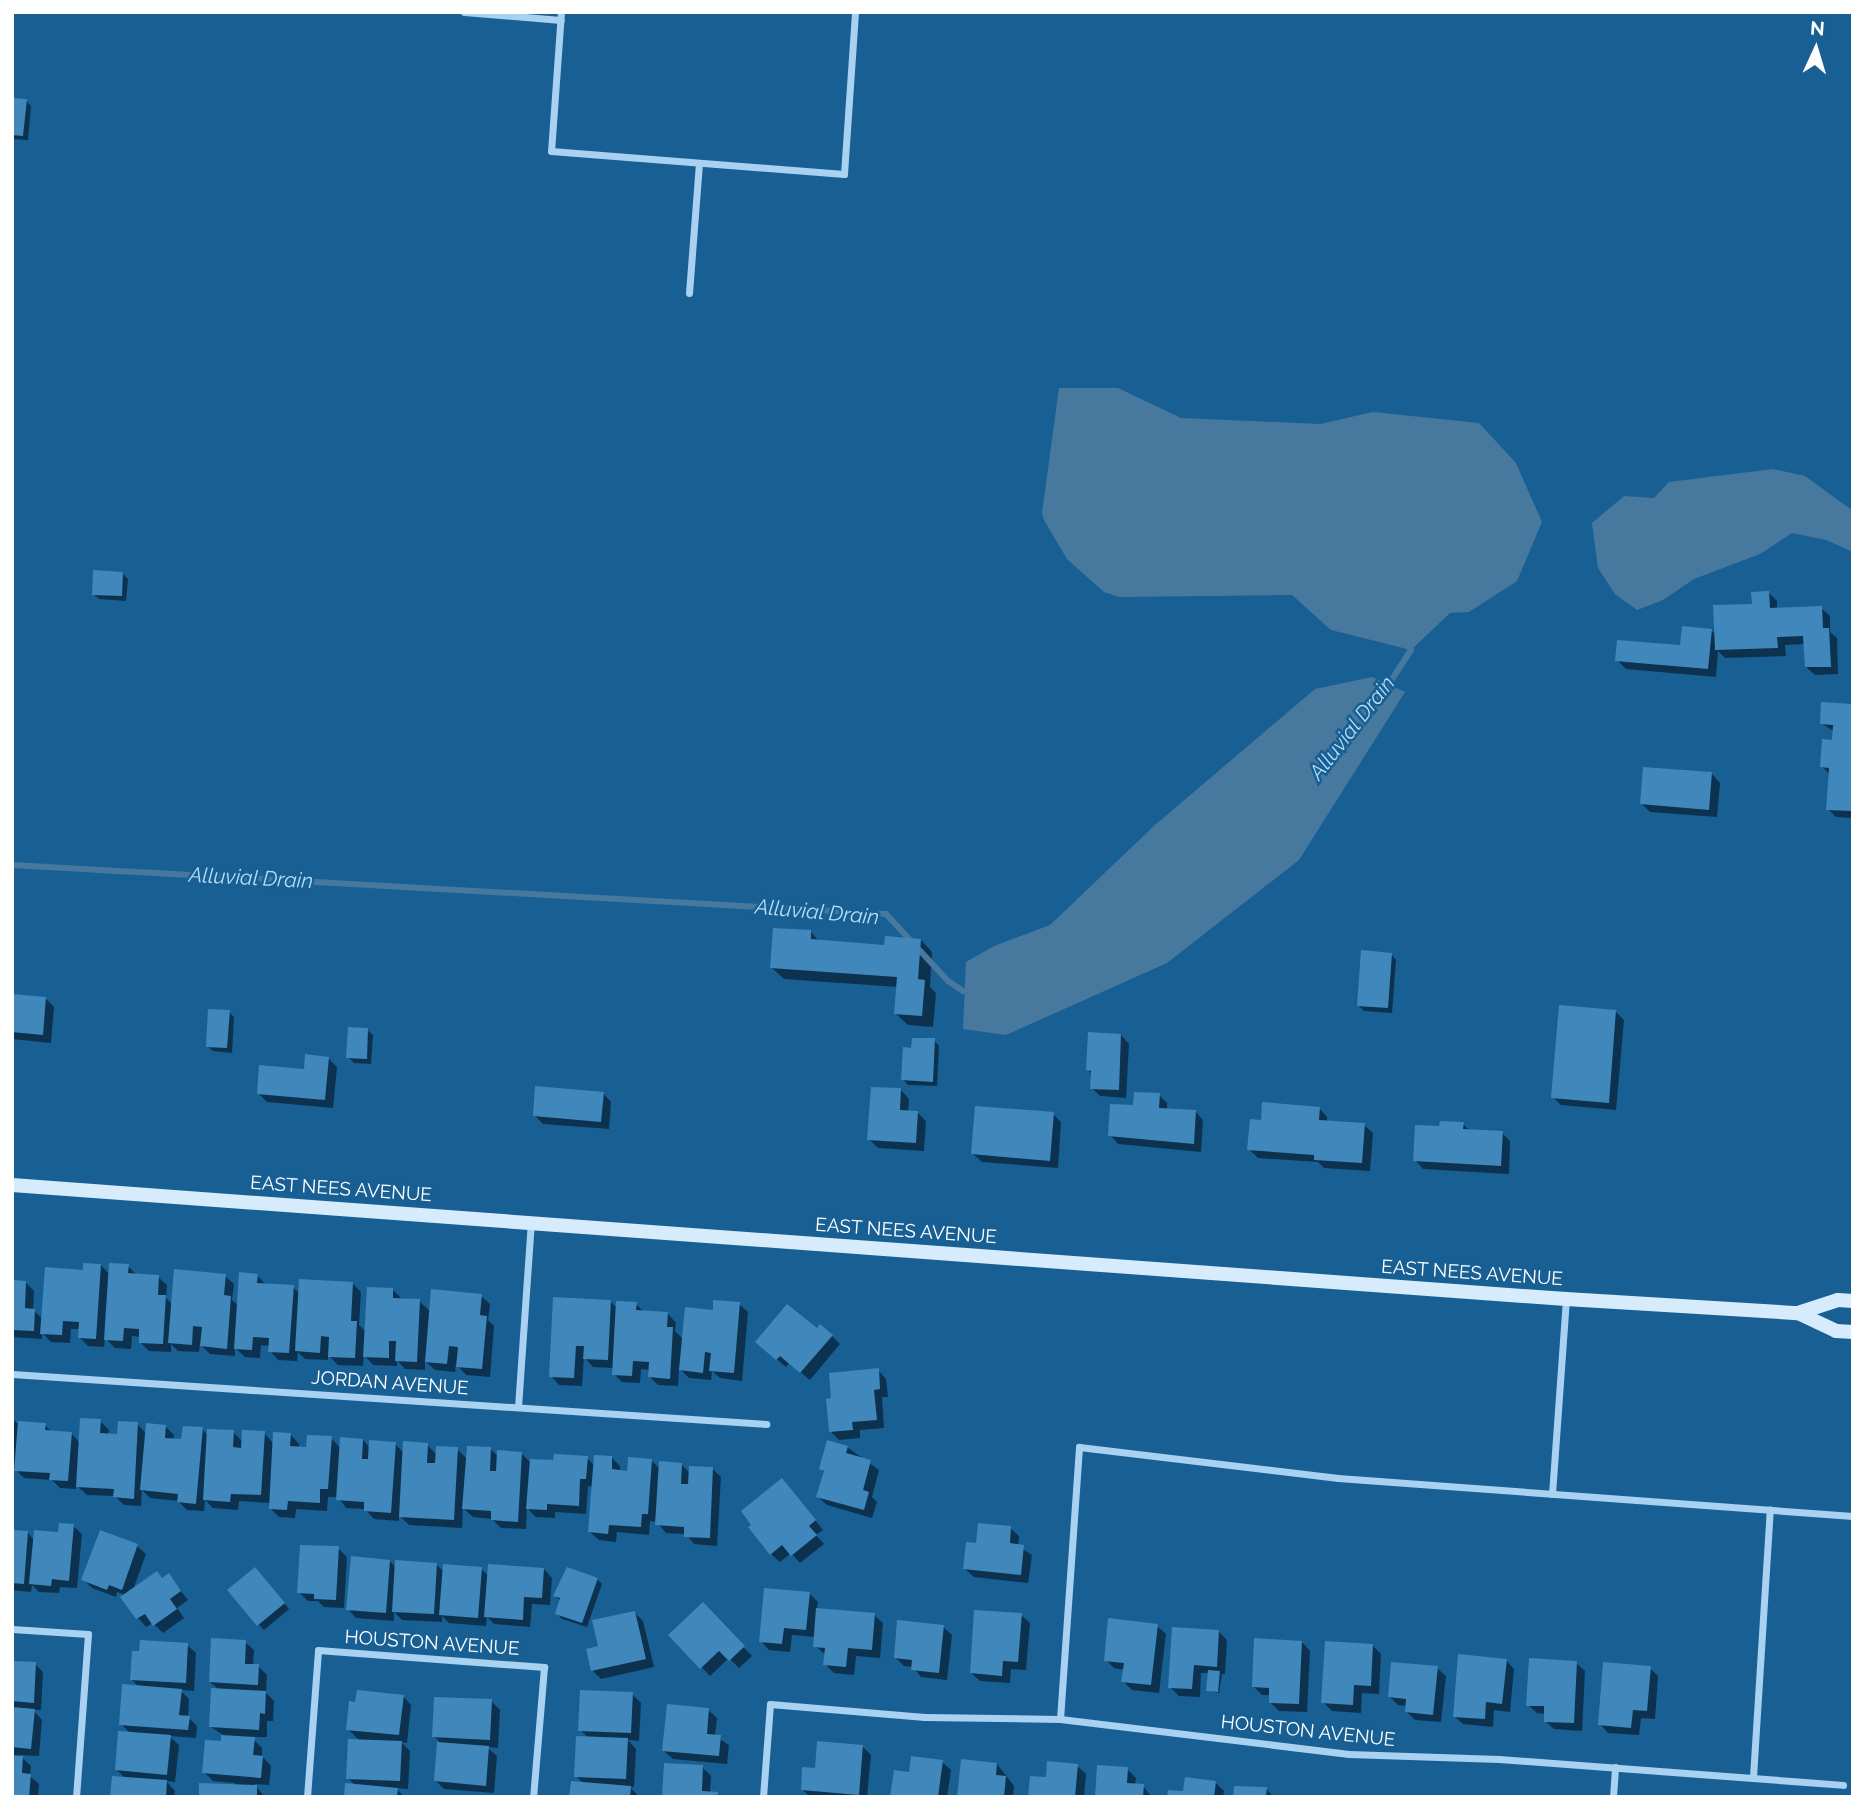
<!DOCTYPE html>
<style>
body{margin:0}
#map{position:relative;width:1865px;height:1809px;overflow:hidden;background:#185f94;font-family:Raleway,sans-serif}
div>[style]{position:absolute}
.water>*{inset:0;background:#47799f}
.shadow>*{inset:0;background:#0007}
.stream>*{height:6px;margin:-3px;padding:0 3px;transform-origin:3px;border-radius:3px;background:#47799f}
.building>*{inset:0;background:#4088bb}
.minor>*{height:7px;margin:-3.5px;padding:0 3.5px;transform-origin:3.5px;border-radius:3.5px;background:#a8d2f0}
.secondary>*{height:14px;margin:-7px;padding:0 7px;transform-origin:7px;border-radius:7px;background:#d6ebfb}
span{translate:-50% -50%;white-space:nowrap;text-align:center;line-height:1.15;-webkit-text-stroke:5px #185f94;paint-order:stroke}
.street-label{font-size:19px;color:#fff}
.water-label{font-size:21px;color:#b4dcf7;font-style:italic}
.frame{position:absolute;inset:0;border:14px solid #fff;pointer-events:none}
.north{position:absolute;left:1781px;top:14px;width:70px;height:70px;-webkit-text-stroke:5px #185f94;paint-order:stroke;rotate:4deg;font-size:19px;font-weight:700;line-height:28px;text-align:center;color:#fff}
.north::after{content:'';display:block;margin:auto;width:24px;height:32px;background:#fff;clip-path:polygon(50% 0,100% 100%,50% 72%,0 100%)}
</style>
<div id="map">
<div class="water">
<div style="clip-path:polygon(1059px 388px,1118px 388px,1181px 418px,1320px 424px,1373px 412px,1479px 423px,1516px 463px,1542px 522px,1517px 581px,1469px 612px,1450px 613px,1411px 650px,1331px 630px,1292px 595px,1119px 597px,1104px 592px,1067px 559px,1044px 520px,1042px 513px)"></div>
<div style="clip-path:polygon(1773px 469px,1805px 476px,1853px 511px,1853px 552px,1826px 540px,1792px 533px,1760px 554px,1694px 579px,1663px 600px,1637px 610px,1615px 594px,1598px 568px,1592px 523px,1624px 496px,1654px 498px,1669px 482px)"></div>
<div style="clip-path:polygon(1372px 677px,1405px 692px,1299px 860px,1167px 963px,1006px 1035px,963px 1029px,966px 962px,994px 946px,1050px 925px,1155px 825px,1315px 689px)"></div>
</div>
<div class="shadow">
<div style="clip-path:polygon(12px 100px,26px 101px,31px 106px,28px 140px,12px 139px)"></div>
<div style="clip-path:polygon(122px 573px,128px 579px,126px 601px,99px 599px,93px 594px)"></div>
<div style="clip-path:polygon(1769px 593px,1777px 601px,1777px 609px,1821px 608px,1830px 616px,1830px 632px,1837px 638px,1838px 674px,1815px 675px,1806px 667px,1805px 644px,1785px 645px,1786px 656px,1725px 658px,1718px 651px,1716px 677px,1626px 669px,1617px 660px,1681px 647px,1711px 630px,1716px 635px)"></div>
<div style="clip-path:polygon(1853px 706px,1853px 818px,1836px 817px,1828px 809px,1830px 775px,1822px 766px,1834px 742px,1835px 732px,1821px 723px)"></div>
<div style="clip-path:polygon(1712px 774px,1720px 783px,1717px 817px,1650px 812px,1642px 804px)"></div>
<div style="clip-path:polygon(811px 932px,820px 942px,886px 946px,921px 940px,932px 952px,930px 987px,936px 993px,933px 1027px,908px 1025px,896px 1014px,898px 987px,784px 979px,772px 968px)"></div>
<div style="clip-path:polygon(1391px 954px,1396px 960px,1392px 1013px,1364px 1011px,1358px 1005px)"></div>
<div style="clip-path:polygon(12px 996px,46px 999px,54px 1007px,51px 1043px,12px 1039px)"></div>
<div style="clip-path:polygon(229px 1012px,234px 1017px,232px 1053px,213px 1051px,207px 1046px)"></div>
<div style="clip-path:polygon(1616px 1012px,1624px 1020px,1616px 1110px,1561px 1105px,1553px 1097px)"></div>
<div style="clip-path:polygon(367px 1030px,373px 1035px,371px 1064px,354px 1063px,348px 1057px)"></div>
<div style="clip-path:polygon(1121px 1035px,1129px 1044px,1126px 1098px,1100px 1096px,1092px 1088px,1092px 1075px,1088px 1070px)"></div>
<div style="clip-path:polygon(934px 1040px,939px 1046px,937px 1086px,908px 1085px,903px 1079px,913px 1049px)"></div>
<div style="clip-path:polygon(328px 1058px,337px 1067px,333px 1108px,267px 1102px,258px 1093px)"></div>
<div style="clip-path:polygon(901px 1090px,909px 1099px,908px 1112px,918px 1113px,926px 1121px,924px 1151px,878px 1148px,869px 1139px)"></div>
<div style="clip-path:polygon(603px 1093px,611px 1102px,609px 1129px,543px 1124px,535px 1116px)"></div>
<div style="clip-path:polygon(1159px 1095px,1167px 1103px,1167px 1110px,1195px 1111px,1203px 1120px,1201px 1152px,1118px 1144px,1110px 1135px,1135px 1107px)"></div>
<div style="clip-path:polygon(1319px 1108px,1327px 1117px,1327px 1122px,1364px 1125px,1373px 1133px,1370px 1171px,1324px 1168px,1318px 1162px,1258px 1158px,1249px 1149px,1262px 1122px)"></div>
<div style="clip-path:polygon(1053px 1114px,1061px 1122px,1058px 1168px,982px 1162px,973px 1154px)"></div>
<div style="clip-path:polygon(1463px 1124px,1470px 1131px,1502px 1133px,1510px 1141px,1509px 1174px,1423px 1169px,1415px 1160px,1441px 1128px)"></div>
<div style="clip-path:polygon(101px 1265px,110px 1275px,128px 1266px,136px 1274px,158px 1277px,167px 1285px,166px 1298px,173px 1305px,225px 1276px,234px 1284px,232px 1300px,239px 1306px,257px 1275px,265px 1284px,293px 1287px,300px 1294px,353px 1284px,361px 1292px,359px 1325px,366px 1332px,393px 1290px,401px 1298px,419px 1301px,431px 1312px,481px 1296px,490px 1304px,488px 1320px,494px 1326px,490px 1377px,466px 1375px,456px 1364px,455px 1372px,435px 1370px,425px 1361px,425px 1370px,405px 1369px,397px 1360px,397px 1366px,373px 1365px,364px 1355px,363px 1366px,338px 1365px,328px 1355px,328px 1360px,305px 1359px,298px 1352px,297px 1361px,278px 1360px,270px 1351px,270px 1346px,261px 1345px,260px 1358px,245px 1357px,235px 1348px,235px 1356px,210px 1354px,200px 1344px,199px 1352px,178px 1351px,171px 1344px,171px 1352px,149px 1351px,140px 1342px,141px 1337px,132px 1336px,131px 1349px,115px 1348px,105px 1338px,104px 1347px,88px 1346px,79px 1337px,80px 1329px,71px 1329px,70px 1343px,51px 1342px,42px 1333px,42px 1339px,12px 1337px,12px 1282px,25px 1282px,34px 1291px,33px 1310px,43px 1319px,85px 1272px)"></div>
<div style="clip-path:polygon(610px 1301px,618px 1309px,636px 1304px,645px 1313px,668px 1314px,676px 1323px,675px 1331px,683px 1339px,714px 1312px,739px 1304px,748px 1312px,742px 1381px,720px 1378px,712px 1371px,711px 1380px,689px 1378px,679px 1368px,678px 1386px,658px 1385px,650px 1377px,650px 1370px,641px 1369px,640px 1383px,622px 1382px,614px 1374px,614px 1368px,593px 1367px,584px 1357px,582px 1386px,559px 1385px,551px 1376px)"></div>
<div style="clip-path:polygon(817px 1331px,832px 1336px,840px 1344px,810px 1380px,789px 1363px,786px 1367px,766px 1350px)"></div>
<div style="clip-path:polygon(878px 1370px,886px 1379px,888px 1397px,882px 1397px,884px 1428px,860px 1430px,860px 1438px,839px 1440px,831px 1432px)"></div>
<div style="clip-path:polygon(12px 1418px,17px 1423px,45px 1425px,52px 1432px,71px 1433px,80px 1443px,100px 1421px,109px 1430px,108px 1435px,119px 1436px,137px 1424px,147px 1434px,165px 1426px,174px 1435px,173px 1440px,183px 1441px,202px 1429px,208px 1436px,233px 1432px,243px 1442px,264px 1433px,274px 1444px,291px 1435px,299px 1444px,299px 1449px,308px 1449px,331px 1438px,341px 1449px,363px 1440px,370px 1448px,395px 1444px,404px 1453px,427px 1445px,437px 1455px,457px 1449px,467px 1459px,490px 1449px,499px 1457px,522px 1454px,531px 1463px,587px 1458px,595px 1466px,612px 1458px,620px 1466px,620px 1472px,629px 1472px,652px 1461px,660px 1469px,681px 1464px,690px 1473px,713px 1469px,721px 1477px,717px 1546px,694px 1544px,686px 1534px,666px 1533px,657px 1522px,650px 1521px,649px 1535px,617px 1532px,616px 1542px,599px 1540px,590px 1532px,594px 1487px,588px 1486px,586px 1514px,555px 1512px,555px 1518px,536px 1517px,527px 1508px,526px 1529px,501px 1528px,492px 1519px,473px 1517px,463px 1508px,462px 1528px,409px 1525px,399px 1515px,399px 1521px,374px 1519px,365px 1509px,346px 1508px,338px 1497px,328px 1497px,327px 1511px,296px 1509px,295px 1518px,279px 1517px,270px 1508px,271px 1503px,239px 1501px,238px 1510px,213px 1508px,205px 1500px,204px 1511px,187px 1510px,178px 1501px,150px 1498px,142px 1490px,141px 1506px,124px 1505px,115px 1496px,87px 1495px,76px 1485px,76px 1489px,60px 1488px,52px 1480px,24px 1478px,14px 1468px,12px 1496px)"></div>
<div style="clip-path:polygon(847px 1447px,879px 1470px,872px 1497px,877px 1502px,872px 1518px,827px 1505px,818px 1497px,825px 1473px,821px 1469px)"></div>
<div style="clip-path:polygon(790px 1489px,823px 1530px,816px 1535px,824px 1544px,800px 1563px,791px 1553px,780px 1562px,771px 1554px)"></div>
<div style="clip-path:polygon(73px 1526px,82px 1534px,77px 1588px,60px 1587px,59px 1593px,39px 1592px,32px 1585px,31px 1592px,12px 1590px,12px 1532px,28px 1533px,34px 1540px,60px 1534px)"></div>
<div style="clip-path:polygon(1010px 1528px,1019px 1536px,1018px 1546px,1032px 1555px,1028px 1583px,974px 1577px,965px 1569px,977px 1545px)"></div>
<div style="clip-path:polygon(137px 1546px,146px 1554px,133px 1590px,168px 1575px,188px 1600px,177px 1608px,184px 1618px,163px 1633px,153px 1623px,146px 1627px,138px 1618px,123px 1597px,125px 1595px,117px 1592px,116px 1597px,92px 1588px,84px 1580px)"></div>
<div style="clip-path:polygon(338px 1548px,347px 1557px,344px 1608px,324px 1607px,318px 1601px,308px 1601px,299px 1592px)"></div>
<div style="clip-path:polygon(390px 1561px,396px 1568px,436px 1564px,444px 1572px,481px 1569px,489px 1576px,544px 1569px,552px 1578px,550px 1605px,532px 1604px,530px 1627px,494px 1624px,487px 1617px,486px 1626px,449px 1623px,442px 1616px,442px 1622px,402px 1620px,394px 1612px,394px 1621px,356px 1618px,348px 1609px)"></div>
<div style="clip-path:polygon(260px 1574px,289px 1609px,264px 1630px,258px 1624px)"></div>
<div style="clip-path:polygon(597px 1579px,602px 1584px,587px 1627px,562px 1619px,557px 1613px,561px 1601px,555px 1596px)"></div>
<div style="clip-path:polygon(809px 1593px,818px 1602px,817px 1610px,874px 1615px,883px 1623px,880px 1658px,856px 1656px,854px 1675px,834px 1673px,825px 1664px,826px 1655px,815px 1646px,816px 1637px,792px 1635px,790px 1652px,769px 1650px,761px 1641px)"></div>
<div style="clip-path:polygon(703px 1605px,752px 1656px,739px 1668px,729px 1658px,710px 1676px,671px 1635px)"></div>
<div style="clip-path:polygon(635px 1613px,643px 1621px,654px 1667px,601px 1679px,593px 1671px,600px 1648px)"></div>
<div style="clip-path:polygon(1021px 1615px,1030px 1623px,1026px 1670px,1011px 1669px,1010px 1683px,980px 1681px,971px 1673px)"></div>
<div style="clip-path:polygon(1157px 1626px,1166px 1634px,1159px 1693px,1132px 1690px,1123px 1681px,1125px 1670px,1114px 1668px,1106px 1660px)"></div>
<div style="clip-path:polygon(943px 1627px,952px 1635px,947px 1680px,921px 1677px,913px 1667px,904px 1666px,895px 1657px)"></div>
<div style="clip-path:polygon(1218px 1631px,1227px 1640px,1225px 1674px,1222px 1674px,1219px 1693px,1207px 1690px,1209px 1673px,1201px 1673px,1200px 1697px,1179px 1696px,1170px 1687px)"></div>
<div style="clip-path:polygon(245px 1642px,254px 1650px,253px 1666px,258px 1666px,267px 1675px,266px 1693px,274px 1701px,273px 1721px,267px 1721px,267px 1737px,251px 1737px,262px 1748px,262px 1756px,271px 1766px,269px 1785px,254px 1784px,265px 1797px,201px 1797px,235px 1786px,235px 1783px,213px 1781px,204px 1772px,223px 1743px,223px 1735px,211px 1727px,219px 1690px,210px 1682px)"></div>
<div style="clip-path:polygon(1302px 1642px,1310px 1651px,1307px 1712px,1279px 1711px,1270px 1702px,1271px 1695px,1262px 1695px,1253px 1686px)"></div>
<div style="clip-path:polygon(187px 1645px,196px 1653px,194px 1691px,180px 1690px,189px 1699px,188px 1717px,197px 1726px,196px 1738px,169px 1736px,179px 1745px,175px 1782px,166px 1781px,175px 1791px,174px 1797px,112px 1797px,126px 1779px,116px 1769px,130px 1733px,121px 1724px,139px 1687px,132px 1680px)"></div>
<div style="clip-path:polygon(1373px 1646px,1381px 1654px,1379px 1694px,1362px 1693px,1361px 1713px,1332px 1711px,1323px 1702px)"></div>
<div style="clip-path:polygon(1506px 1660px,1514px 1669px,1510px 1712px,1494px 1710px,1493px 1727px,1463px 1724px,1454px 1716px)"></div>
<div style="clip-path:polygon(12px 1663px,35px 1664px,43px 1672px,41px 1710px,33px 1710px,42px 1720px,39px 1756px,19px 1755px,31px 1766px,30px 1776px,39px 1784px,38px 1797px,12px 1797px)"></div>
<div style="clip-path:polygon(1576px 1663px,1585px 1671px,1582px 1731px,1554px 1729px,1545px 1721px,1546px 1714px,1537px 1713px,1528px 1705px)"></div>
<div style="clip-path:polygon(1437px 1668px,1446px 1676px,1441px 1722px,1415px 1720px,1406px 1711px,1407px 1706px,1398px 1705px,1390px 1697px)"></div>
<div style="clip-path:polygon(1650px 1668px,1658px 1676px,1655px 1719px,1641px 1718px,1639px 1735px,1608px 1733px,1600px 1724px)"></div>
<div style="clip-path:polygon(632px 1694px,641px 1703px,639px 1741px,628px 1740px,636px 1749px,634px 1787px,630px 1787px,639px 1797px,571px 1797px,584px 1784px,576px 1776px,589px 1738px,580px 1730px)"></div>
<div style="clip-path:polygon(403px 1696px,411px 1705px,407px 1743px,401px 1742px,410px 1751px,408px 1789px,396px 1788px,404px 1797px,345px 1797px,356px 1786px,348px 1778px,360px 1741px,348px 1729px)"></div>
<div style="clip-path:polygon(491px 1701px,500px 1710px,498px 1748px,487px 1747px,497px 1756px,494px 1793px,444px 1789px,436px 1781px,439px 1741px,434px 1736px)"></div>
<div style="clip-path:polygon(708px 1710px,717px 1718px,715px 1736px,729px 1745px,727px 1764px,673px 1759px,664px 1751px)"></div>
<div style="clip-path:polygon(862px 1746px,871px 1755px,867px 1797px,810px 1797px,802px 1789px,816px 1770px)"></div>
<div style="clip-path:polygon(942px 1762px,951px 1770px,947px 1797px,892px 1797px,911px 1774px)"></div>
<div style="clip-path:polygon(997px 1764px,1014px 1786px,1013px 1797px,959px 1797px)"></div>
<div style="clip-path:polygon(1077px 1766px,1086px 1774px,1084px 1797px,1029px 1797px,1047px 1779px)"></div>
<div style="clip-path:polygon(702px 1767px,711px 1776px,710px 1794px,720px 1797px,664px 1797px)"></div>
<div style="clip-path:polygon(1127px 1769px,1136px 1778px,1135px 1785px,1143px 1786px,1152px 1797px,1097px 1797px)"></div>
<div style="clip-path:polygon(1215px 1782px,1224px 1791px,1223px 1797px,1169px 1797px)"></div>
<div style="clip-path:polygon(1266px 1789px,1274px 1797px,1235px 1797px)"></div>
</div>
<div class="stream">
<div style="left:1385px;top:690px;width:48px;rotate:-57deg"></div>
<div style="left:1411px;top:650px;width:9px;rotate:-111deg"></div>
<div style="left:12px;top:865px;width:875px;rotate:3.21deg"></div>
<div style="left:886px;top:914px;width:91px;rotate:47.2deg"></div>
<div style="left:948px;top:981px;width:18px;rotate:34deg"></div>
<div style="left:963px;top:991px;width:9px;rotate:6deg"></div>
</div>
<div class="building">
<div style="clip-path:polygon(12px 98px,27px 99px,23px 136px,12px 135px)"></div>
<div style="clip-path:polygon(93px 570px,123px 572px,122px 596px,92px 595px)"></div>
<div style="clip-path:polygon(1769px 591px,1770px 608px,1822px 606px,1823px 628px,1829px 628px,1831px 667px,1805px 667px,1803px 636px,1777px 637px,1778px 648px,1715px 650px,1713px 605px,1752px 604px,1751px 592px)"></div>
<div style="clip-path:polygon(1682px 626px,1712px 629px,1708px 669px,1615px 661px,1617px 640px,1680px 645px)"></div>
<div style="clip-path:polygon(1821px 702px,1853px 704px,1853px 811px,1826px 810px,1829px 768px,1820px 767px,1822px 739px,1832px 740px,1833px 725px,1820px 724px)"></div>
<div style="clip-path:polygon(1643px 767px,1712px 772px,1709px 810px,1640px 804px)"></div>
<div style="clip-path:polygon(773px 928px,811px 930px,811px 939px,884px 945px,885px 936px,921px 939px,918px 979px,925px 980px,922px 1016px,894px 1014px,897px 977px,770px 968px)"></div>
<div style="clip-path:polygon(1361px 950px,1392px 953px,1388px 1008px,1357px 1006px)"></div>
<div style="clip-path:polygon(12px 994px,46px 997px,43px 1035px,12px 1032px)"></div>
<div style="clip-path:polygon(1559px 1005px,1616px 1010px,1609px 1103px,1551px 1098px)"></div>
<div style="clip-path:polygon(208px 1009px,230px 1010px,227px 1048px,206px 1047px)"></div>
<div style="clip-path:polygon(348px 1027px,368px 1028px,367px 1059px,346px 1058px)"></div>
<div style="clip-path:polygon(1088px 1032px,1121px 1034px,1119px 1090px,1090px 1089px,1091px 1071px,1086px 1070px)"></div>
<div style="clip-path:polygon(912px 1038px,935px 1038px,933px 1082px,901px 1080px,903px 1047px,911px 1048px)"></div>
<div style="clip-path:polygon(305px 1054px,329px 1057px,325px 1100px,257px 1094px,259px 1065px,304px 1069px)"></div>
<div style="clip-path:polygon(535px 1086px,604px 1092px,601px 1122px,533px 1116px)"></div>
<div style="clip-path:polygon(871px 1087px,901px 1088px,900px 1110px,918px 1111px,916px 1143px,867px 1140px)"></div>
<div style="clip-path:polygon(1134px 1092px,1160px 1093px,1159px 1108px,1196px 1110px,1194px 1144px,1108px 1136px,1110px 1104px,1133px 1105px)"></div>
<div style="clip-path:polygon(1262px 1102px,1320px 1107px,1319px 1120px,1365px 1123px,1362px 1163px,1314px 1160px,1314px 1155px,1247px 1150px,1250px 1119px,1261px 1120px)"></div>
<div style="clip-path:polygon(975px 1106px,1054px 1112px,1050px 1161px,971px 1154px)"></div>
<div style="clip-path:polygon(1440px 1121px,1464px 1122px,1463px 1129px,1503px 1131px,1501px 1166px,1413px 1161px,1415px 1125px,1439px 1126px)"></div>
<div style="clip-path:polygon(83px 1263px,101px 1264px,96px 1339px,78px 1338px,79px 1322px,63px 1321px,62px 1335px,40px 1334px,45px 1267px,83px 1270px)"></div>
<div style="clip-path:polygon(109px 1263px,129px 1264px,128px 1273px,159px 1275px,158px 1295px,166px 1295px,163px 1344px,139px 1343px,139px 1329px,124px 1328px,123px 1341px,104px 1340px)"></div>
<div style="clip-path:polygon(174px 1269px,226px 1274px,224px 1295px,231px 1296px,227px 1349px,200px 1346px,202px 1327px,193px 1326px,192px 1345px,168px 1343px)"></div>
<div style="clip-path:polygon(239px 1272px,258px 1274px,257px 1283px,294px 1285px,289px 1353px,268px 1352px,269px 1338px,253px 1337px,252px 1350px,234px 1349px)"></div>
<div style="clip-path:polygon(299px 1279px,353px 1282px,351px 1321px,357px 1321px,355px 1358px,328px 1357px,329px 1337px,321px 1336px,320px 1353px,295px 1351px)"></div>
<div style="clip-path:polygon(12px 1280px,26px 1281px,25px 1308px,35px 1309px,34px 1331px,12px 1330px)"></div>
<div style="clip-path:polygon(367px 1287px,393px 1288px,393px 1298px,420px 1299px,417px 1362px,395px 1361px,396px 1341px,389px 1341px,389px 1358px,363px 1357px)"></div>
<div style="clip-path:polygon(431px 1289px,482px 1294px,480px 1315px,487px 1316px,482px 1369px,456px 1367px,458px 1347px,449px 1346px,447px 1364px,425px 1362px)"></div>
<div style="clip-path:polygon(553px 1297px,611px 1300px,608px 1360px,583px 1359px,584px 1346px,576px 1346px,574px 1378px,549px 1377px)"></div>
<div style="clip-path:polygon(713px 1300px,740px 1302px,734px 1373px,709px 1371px,711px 1353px,705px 1352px,703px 1373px,679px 1370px,685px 1307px,713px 1310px)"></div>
<div style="clip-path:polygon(616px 1301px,637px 1302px,636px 1310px,668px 1312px,667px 1327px,673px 1327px,670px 1379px,648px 1377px,649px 1362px,633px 1361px,632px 1376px,612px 1375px)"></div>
<div style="clip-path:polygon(787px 1304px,817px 1328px,820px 1324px,833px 1335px,800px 1373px,780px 1356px,776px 1360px,755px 1342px)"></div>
<div style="clip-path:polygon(879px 1368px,880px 1389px,874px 1390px,877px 1420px,852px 1422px,853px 1430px,829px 1432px,826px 1399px,831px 1398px,829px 1373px)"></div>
<div style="clip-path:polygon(80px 1418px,101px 1419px,100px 1433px,117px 1434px,118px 1421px,138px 1422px,134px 1499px,113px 1497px,114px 1489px,76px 1487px)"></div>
<div style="clip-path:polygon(18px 1421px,46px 1423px,45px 1430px,72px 1432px,68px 1481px,49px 1480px,50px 1473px,14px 1471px)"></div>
<div style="clip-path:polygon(146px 1423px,166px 1425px,165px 1438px,181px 1439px,183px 1426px,203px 1427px,196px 1504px,177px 1502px,178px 1494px,140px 1490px)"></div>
<div style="clip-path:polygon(207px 1429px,234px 1430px,233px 1447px,241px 1448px,242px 1430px,265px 1431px,261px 1495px,231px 1494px,230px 1502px,203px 1500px)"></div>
<div style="clip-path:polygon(273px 1432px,291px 1433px,290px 1446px,306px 1447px,307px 1435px,332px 1436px,328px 1489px,320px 1489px,320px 1503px,288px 1501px,287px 1510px,269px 1509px)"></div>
<div style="clip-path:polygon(340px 1437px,363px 1439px,362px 1459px,368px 1459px,369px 1440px,396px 1442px,391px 1513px,364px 1511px,364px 1502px,336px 1500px)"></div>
<div style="clip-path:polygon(827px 1440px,848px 1446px,846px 1453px,871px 1460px,863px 1490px,869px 1492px,864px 1510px,816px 1497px,824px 1471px,819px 1469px)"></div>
<div style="clip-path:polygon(403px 1441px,428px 1443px,427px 1463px,435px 1463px,436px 1446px,458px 1447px,454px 1520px,399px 1517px)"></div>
<div style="clip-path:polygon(467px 1446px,491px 1447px,490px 1471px,496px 1471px,497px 1450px,522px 1452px,518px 1522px,491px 1520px,491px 1511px,462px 1509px)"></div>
<div style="clip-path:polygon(554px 1454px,588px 1456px,586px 1479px,580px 1479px,579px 1506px,547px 1504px,547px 1510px,526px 1509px,530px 1459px,553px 1460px)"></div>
<div style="clip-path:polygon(594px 1455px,612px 1456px,612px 1469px,627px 1471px,628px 1457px,652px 1459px,648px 1514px,642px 1514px,641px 1527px,609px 1525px,608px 1534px,588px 1532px)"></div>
<div style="clip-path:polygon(659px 1461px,682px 1463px,681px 1484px,688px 1484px,689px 1466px,713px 1467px,710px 1538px,684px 1537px,684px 1527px,655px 1525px)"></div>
<div style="clip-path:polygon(782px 1478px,816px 1520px,809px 1526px,817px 1535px,791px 1556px,782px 1545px,770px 1555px,748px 1527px,751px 1525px,741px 1511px)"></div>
<div style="clip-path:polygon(59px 1523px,74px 1524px,69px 1581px,52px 1579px,51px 1586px,29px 1584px,34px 1530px,58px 1532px)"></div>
<div style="clip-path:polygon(978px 1523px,1011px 1526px,1010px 1543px,1024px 1545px,1021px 1575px,963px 1569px,966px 1542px,976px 1543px)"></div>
<div style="clip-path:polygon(12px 1530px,28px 1531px,24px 1584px,12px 1583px)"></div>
<div style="clip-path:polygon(100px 1530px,138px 1544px,122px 1590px,109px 1585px,107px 1590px,81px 1580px)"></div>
<div style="clip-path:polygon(300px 1545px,339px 1546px,336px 1600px,314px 1599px,314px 1594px,297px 1593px)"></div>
<div style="clip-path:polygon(351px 1556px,390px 1560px,386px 1613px,346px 1610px)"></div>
<div style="clip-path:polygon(395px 1560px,437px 1563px,434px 1614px,392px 1612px)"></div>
<div style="clip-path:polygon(443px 1564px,482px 1567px,478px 1618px,439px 1615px)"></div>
<div style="clip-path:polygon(488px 1564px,544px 1568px,542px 1598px,524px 1597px,523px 1620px,484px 1617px)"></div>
<div style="clip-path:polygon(255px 1567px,285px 1603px,257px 1626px,227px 1590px)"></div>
<div style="clip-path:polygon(567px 1567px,598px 1578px,582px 1623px,555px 1614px,560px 1598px,553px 1596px)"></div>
<div style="clip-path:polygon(157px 1571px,162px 1578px,169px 1573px,181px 1591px,170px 1599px,177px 1609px,153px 1626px,145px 1614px,136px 1619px,120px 1597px)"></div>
<div style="clip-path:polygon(764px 1588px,810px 1592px,806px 1630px,784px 1628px,782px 1644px,759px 1642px)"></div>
<div style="clip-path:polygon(703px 1602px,745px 1646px,729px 1661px,719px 1651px,700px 1669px,668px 1635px)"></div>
<div style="clip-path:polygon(816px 1608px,875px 1613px,872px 1650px,848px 1648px,846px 1667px,823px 1665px,825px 1648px,813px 1647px)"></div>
<div style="clip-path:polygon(974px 1610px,1022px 1613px,1018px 1662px,1003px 1661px,1002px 1676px,970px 1673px)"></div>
<div style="clip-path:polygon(635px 1611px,646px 1659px,591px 1671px,586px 1649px,598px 1646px,592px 1620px)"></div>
<div style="clip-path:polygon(1108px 1618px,1158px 1624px,1151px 1685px,1121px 1682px,1124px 1663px,1104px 1661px)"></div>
<div style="clip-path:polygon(897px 1620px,944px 1625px,939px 1673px,911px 1670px,912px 1660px,894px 1658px)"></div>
<div style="clip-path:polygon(1172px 1627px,1219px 1630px,1217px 1667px,1194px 1665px,1192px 1689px,1168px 1688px)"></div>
<div style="clip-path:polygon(211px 1638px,246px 1640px,245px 1664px,259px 1664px,258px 1685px,209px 1682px)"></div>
<div style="clip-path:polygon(1254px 1638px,1302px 1641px,1299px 1704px,1269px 1703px,1269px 1688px,1252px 1687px)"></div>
<div style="clip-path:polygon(140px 1640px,188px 1643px,186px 1683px,130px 1680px,132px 1651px,139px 1651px)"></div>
<div style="clip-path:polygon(1325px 1641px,1373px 1644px,1371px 1686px,1354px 1685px,1353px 1705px,1321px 1703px)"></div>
<div style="clip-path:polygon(1458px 1654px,1507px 1659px,1502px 1704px,1486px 1702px,1485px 1719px,1453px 1717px)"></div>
<div style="clip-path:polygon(1529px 1658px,1577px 1661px,1574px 1723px,1544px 1722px,1544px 1706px,1526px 1706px)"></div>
<div style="clip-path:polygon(12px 1661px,36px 1662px,34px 1703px,12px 1701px)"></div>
<div style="clip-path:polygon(1391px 1662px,1438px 1666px,1433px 1715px,1405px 1712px,1406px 1699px,1388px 1697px)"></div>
<div style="clip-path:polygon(1603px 1662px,1651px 1666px,1647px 1711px,1633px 1710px,1631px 1728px,1598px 1725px)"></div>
<div style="clip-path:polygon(1208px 1670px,1220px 1671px,1218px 1692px,1206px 1691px)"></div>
<div style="clip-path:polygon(122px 1684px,182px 1689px,179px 1715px,190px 1716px,188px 1730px,119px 1725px)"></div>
<div style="clip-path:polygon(211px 1688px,266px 1691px,265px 1714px,260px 1713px,259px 1730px,209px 1727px)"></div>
<div style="clip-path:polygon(357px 1690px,404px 1695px,399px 1735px,346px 1730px,349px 1701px,355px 1702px)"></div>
<div style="clip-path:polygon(580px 1690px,633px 1692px,631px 1733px,578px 1731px)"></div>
<div style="clip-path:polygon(434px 1697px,492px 1699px,490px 1740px,432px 1737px)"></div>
<div style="clip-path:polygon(667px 1704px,709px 1708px,707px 1734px,721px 1735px,719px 1756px,662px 1751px)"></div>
<div style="clip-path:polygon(12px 1707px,35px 1709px,31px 1749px,12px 1747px)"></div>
<div style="clip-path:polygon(118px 1731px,171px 1735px,167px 1775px,115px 1770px)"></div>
<div style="clip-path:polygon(221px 1735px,255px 1737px,253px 1755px,263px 1756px,261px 1778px,202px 1773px,205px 1740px,221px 1741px)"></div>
<div style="clip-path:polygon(576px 1736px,628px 1738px,626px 1779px,574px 1777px)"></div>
<div style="clip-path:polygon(348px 1739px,402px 1741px,400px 1781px,346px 1779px)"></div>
<div style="clip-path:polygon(817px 1741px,863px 1745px,859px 1795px,801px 1790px,802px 1767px,815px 1768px)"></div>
<div style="clip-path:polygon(437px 1742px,489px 1746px,486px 1786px,434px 1781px)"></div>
<div style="clip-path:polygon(12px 1755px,23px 1756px,22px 1773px,31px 1774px,29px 1796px,12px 1795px)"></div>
<div style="clip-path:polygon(911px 1756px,943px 1760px,938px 1797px,890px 1797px,894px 1770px,909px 1772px)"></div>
<div style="clip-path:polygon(961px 1759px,997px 1763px,996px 1775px,1006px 1776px,1004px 1797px,957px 1797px)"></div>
<div style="clip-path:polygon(1047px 1761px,1078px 1764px,1075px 1797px,1028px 1797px,1030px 1776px,1046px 1777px)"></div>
<div style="clip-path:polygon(664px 1763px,703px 1765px,702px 1791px,718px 1792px,717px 1797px,662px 1797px)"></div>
<div style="clip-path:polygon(1097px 1765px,1128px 1767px,1127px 1783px,1144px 1784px,1143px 1797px,1095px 1797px)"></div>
<div style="clip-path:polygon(112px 1776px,167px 1780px,166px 1797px,110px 1797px)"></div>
<div style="clip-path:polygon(1185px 1777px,1216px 1781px,1214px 1797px,1167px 1797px,1168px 1790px,1183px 1791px)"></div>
<div style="clip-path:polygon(571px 1781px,631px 1786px,630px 1797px,569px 1797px)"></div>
<div style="clip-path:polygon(199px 1783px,257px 1785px,257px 1797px,199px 1797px)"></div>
<div style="clip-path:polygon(345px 1783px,398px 1788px,397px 1797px,344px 1797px)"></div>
<div style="clip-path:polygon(1234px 1786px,1267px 1787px,1266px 1797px,1233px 1797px)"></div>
</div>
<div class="minor">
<div style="left:464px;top:12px;width:97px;rotate:4.7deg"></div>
<div style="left:561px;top:12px;width:139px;rotate:94.1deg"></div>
<div style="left:551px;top:151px;width:294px;rotate:4.5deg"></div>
<div style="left:844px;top:174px;width:162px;rotate:-86.1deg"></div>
<div style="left:689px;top:293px;width:130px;rotate:-85.6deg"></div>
<div style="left:12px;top:1374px;width:756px;rotate:3.79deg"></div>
<div style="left:518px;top:1407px;width:184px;rotate:-86deg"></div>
<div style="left:1552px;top:1494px;width:196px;rotate:-85.9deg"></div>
<div style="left:12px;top:1629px;width:76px;rotate:3.8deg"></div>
<div style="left:88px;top:1634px;width:163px;rotate:94.2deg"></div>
<div style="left:1060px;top:1719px;width:273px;rotate:-86deg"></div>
<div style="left:1079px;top:1447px;width:261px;rotate:6.8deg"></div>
<div style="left:1338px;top:1478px;width:516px;rotate:4.22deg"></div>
<div style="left:1753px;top:1777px;width:268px;rotate:-86.4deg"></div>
<div style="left:307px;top:1797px;width:147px;rotate:-85.7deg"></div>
<div style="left:318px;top:1650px;width:227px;rotate:4.3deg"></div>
<div style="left:544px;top:1667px;width:130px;rotate:94.8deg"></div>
<div style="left:763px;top:1797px;width:93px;rotate:-85.7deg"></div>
<div style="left:770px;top:1704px;width:155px;rotate:4.8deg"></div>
<div style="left:924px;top:1717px;width:136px;rotate:0.8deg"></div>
<div style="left:1060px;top:1719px;width:291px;rotate:6.9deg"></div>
<div style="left:1349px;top:1754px;width:150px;rotate:1.9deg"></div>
<div style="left:1499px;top:1759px;width:345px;rotate:4.3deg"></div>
<div style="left:1613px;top:1797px;width:30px;rotate:-86deg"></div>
</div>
<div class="secondary">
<div style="left:12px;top:1185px;width:1558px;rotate:4.2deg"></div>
<div style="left:1566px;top:1299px;width:232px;rotate:3.5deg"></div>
<div style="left:1798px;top:1313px;width:42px;rotate:-18deg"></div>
<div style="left:1838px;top:1300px;width:15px;rotate:4deg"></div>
<div style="left:1798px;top:1313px;width:42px;rotate:25.3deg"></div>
<div style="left:1836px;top:1331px;width:17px;rotate:3deg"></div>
</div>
<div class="street-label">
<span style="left:341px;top:1189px;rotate:4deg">EAST NEES AVENUE</span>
<span style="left:906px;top:1231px;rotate:4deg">EAST NEES AVENUE</span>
<span style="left:1472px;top:1273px;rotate:4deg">EAST NEES AVENUE</span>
<span style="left:390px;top:1383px;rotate:4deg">JORDAN AVENUE</span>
<span style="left:432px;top:1643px;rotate:4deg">HOUSTON AVENUE</span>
<span style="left:1308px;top:1731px;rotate:6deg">HOUSTON AVENUE</span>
</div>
<div class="water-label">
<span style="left:1352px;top:728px;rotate:-52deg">Alluvial Drain</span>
<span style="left:251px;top:878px;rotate:3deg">Alluvial Drain</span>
<span style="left:817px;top:912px;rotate:5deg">Alluvial Drain</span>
</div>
<div class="frame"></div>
<div class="north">N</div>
</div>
